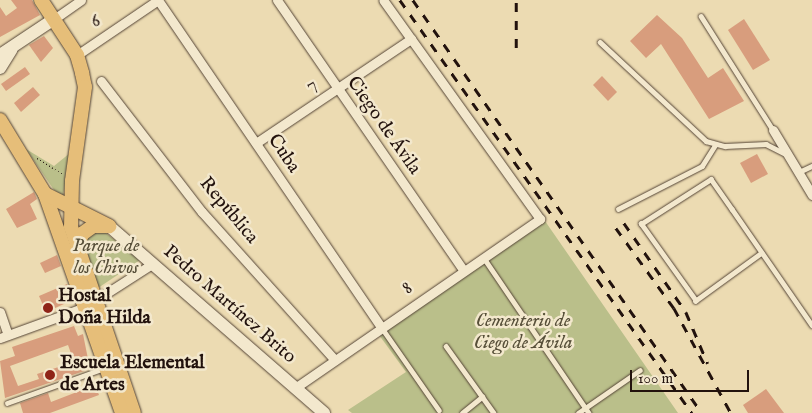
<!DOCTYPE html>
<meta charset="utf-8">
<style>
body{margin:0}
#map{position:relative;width:812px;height:413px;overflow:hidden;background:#ecdbb2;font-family:"IM FELL English",serif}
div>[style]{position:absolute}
.green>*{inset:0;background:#babf8a}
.building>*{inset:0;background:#d89d7d}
.path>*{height:1px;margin-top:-0.5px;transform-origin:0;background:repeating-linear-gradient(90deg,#22120d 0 1px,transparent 0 3.5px)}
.roads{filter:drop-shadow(0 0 1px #544436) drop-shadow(0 0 1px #544436)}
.lane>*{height:4.5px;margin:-2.25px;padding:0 2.25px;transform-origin:2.25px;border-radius:2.25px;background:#f3e8cd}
.street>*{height:9px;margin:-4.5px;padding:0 4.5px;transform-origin:4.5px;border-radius:4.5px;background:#f3e8cd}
.secondary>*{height:12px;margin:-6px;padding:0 6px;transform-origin:6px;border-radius:6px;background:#f3e8cd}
.primary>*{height:14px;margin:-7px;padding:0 7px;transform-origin:7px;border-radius:7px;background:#e6be79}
.rail>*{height:2.5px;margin-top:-1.25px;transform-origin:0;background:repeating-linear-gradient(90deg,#22120d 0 9px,transparent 0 18px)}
.dots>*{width:14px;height:14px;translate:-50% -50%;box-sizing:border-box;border:2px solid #f3e8cd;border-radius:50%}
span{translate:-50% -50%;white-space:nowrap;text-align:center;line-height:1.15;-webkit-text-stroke:5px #f3e8cd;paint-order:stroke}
.street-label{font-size:19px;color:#22120d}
.park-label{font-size:19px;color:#574f39;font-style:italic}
.poi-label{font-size:19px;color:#22120d;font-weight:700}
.left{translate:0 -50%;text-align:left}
.scale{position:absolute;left:630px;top:370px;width:119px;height:22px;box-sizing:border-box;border:2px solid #22120d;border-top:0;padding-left:6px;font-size:15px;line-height:18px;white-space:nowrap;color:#22120d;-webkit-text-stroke:4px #f3e8cd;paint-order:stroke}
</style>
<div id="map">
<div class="green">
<div style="clip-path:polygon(26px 149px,54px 166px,70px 153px,63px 196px,54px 190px)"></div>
<div style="clip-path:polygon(545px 221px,678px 413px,352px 413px,348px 410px,406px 372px,379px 335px)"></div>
<div style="clip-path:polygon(102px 230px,140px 260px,95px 290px,83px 249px,86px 235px)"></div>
</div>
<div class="building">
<div style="clip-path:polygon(11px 0,32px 0,40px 15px,0 37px,0 7px,6px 16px,17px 8px)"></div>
<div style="clip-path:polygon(657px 15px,682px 38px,708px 78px,723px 68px,744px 101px,709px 119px,661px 44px,646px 58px,630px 41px)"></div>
<div style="clip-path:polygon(744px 19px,770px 60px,753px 70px,728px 30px)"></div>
<div style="clip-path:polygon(44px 36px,53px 48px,41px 62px,29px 45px)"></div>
<div style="clip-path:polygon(25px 67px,30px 74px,6px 91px,1px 84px)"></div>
<div style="clip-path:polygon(602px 76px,617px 92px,608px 101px,593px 85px)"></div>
<div style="clip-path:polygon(33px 87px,40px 95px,21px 112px,14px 103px)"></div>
<div style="clip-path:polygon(757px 154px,768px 174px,751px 183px,740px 163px)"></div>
<div style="clip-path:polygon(34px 192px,37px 199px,30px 204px,37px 219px,17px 228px,6px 209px)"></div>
<div style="clip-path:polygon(57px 255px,61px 266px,45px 273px,40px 263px)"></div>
<div style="clip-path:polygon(67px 284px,73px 300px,46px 312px,39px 296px)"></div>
<div style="clip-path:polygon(evenodd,74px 326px,78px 336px,83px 334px,90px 369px,5px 398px,0 361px,15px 356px,12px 347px,74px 326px,68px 345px,74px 362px,37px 374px,39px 379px,18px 386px,10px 366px,68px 345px)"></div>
<div style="clip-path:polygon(95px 385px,99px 395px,50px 413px,23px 413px,20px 403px,48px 393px,51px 402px)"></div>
<div style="clip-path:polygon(766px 389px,784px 413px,748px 413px,743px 405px)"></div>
</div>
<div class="path">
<div style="left:37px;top:158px;width:31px;rotate:32deg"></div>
</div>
<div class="roads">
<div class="lane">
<div style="left:701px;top:16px;width:135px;rotate:57.7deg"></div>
<div style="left:600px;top:42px;width:145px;rotate:43deg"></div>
<div style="left:706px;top:141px;width:20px;rotate:15deg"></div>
<div style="left:725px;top:146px;width:41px;rotate:-2.8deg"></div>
<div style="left:766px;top:144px;width:20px;rotate:27deg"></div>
<div style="left:799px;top:172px;width:14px;rotate:-25deg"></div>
<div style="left:618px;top:209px;width:94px;rotate:-27.1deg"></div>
<div style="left:702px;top:166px;width:25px;rotate:-58deg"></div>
<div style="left:762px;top:253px;width:82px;rotate:144deg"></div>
<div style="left:696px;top:301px;width:95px;rotate:-125.5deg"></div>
<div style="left:641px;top:224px;width:83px;rotate:-32.7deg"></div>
<div style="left:711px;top:179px;width:37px;rotate:55deg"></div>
<div style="left:732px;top:209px;width:141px;rotate:55.4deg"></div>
<div style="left:484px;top:258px;width:187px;rotate:55.9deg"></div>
<div style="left:382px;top:328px;width:100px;rotate:55.2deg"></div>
<div style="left:446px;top:346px;width:82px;rotate:54.4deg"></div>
<div style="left:7px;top:403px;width:104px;rotate:-19.7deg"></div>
<div style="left:462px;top:413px;width:26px;rotate:-39deg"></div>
<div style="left:578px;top:413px;width:75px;rotate:-34.7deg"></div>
</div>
<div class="street">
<div style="left:158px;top:0;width:396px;rotate:55.7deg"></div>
<div style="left:277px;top:0;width:328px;rotate:55.4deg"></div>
<div style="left:54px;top:19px;width:33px;rotate:-35deg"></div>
<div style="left:77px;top:55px;width:98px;rotate:-34.2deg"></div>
<div style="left:101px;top:81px;width:165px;rotate:52.4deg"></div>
<div style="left:202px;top:212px;width:199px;rotate:48.1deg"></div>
<div style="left:773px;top:130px;width:76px;rotate:59deg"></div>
<div style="left:256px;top:143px;width:187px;rotate:-33.9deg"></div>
<div style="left:0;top:312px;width:24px;rotate:71deg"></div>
<div style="left:0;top:338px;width:90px;rotate:-20deg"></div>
<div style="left:85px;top:307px;width:80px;rotate:-32.7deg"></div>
<div style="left:295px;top:388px;width:298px;rotate:-34.6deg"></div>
<div style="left:540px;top:219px;width:269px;rotate:-125.6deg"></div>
</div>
<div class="secondary">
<div style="left:0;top:55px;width:65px;rotate:-33.7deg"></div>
<div style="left:0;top:68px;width:22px;rotate:-58deg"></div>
<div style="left:109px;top:226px;width:285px;rotate:41deg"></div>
</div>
<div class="primary">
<div style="left:41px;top:0;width:66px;rotate:56.8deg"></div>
<div style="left:77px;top:55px;width:19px;rotate:74deg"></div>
<div style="left:82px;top:73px;width:14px;rotate:78deg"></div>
<div style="left:85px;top:87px;width:95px;rotate:97.9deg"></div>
<div style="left:72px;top:181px;width:46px;rotate:91.2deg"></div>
<div style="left:71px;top:227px;width:196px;rotate:71.3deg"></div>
<div style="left:0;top:120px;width:87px;rotate:58.7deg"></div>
<div style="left:45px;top:194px;width:232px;rotate:70.6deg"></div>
<div style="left:45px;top:194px;width:72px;rotate:26.6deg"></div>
<div style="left:77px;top:249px;width:16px;rotate:-72deg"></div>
<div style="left:82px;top:234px;width:14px;rotate:-36deg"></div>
<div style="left:93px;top:226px;width:15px"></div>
</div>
</div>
<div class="rail">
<div style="left:400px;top:0;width:506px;rotate:54.74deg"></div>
<div style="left:413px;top:0;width:504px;rotate:55.02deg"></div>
<div style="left:516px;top:48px;width:48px;rotate:-90deg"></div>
<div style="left:624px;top:223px;width:108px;rotate:55.1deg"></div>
<div style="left:686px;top:312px;width:56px;rotate:67.1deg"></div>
<div style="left:616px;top:228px;width:99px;rotate:54.1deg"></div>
<div style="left:674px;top:308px;width:119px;rotate:61.5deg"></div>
</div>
<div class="dots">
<div style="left:48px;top:308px;background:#8f2418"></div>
<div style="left:50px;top:375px;background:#8f2418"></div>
</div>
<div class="street-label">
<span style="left:96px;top:22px;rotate:-34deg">6</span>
<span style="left:312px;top:86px;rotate:-34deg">7</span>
<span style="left:383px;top:126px;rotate:55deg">Ciego de Ávila</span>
<span style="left:283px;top:154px;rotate:56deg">Cuba</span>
<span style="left:228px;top:211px;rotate:50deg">República</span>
<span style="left:408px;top:289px;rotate:-35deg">8</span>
<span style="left:229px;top:305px;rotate:41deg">Pedro Martínez Brito</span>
</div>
<div class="park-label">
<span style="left:106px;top:258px">Parque de<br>los Chivos</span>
<span style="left:523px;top:333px">Cementerio de<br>Ciego de Ávila</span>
</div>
<div class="poi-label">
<span class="left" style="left:58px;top:308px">Hostal<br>Doña Hilda</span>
<span class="left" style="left:60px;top:375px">Escuela Elemental<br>de Artes</span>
</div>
<div class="scale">100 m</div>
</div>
